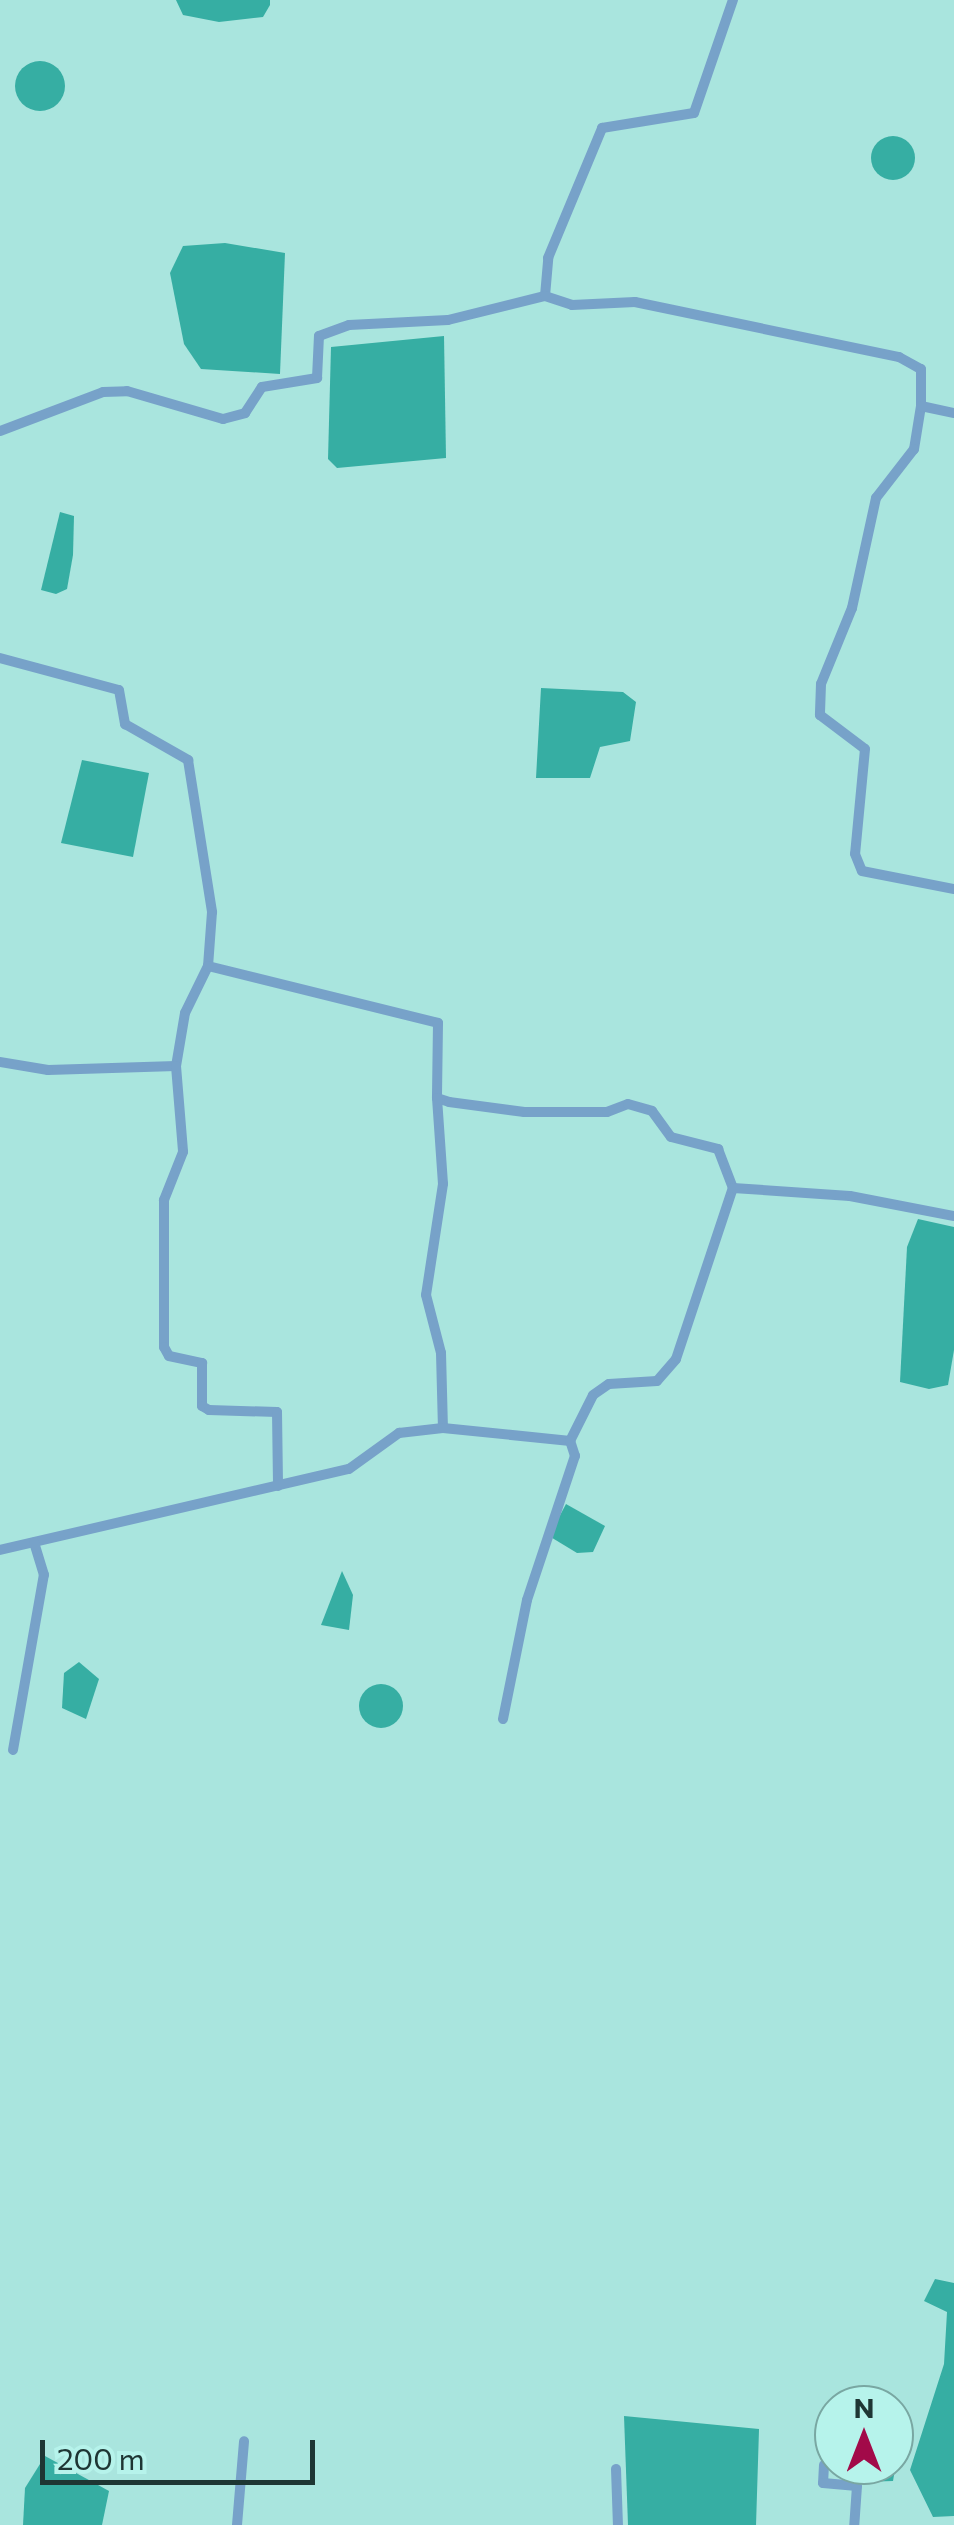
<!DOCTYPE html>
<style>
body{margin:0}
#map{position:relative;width:954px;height:2525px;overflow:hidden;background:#a9e5de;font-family:Commissioner,sans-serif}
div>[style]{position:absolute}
.water>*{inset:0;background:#36aea3}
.round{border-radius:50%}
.street>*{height:10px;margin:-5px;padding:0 5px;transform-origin:5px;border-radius:5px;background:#77a2c9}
span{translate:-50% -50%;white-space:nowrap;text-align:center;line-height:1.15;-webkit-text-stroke:10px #b6f3eb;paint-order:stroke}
.north{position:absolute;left:814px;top:2385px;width:100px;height:100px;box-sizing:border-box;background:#b6f3eb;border:2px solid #79a7a2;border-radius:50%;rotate:0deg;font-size:28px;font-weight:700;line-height:40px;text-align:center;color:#1e3634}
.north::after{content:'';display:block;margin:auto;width:35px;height:45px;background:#a20a49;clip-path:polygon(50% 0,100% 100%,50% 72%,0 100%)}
.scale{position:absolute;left:40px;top:2440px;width:275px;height:45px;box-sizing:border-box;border:5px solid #1e3634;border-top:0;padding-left:12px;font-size:30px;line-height:35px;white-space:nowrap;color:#1e3634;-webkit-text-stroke:8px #b6f3eb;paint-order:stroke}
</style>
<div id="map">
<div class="water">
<div style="clip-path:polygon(176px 0,270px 0,270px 5px,263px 17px,219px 22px,183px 15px)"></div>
<div class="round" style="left:15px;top:61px;width:50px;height:50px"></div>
<div class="round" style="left:871px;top:136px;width:44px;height:44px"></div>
<div style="clip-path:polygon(225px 243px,285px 253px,280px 374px,201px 369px,184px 344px,170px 273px,183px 246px)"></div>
<div style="clip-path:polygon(444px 336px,446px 458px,337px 468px,328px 459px,331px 347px)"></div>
<div style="clip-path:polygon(60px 512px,74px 516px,73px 555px,67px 589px,56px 594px,41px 590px)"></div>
<div style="clip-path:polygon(541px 688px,623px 692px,636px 702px,630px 741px,600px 747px,590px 778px,536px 778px)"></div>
<div style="clip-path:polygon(82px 760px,149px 773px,133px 857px,61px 843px)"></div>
<div style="clip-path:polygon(918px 1219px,954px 1227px,954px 1350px,948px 1385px,929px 1389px,900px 1382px,907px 1247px)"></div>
<div style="clip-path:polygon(566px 1504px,605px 1526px,593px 1552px,577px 1553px,549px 1536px)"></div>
<div style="clip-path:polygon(342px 1571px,353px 1595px,349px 1630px,321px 1625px)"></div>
<div style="clip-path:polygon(79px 1662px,99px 1679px,86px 1719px,62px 1708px,64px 1673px)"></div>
<div class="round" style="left:359px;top:1684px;width:44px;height:44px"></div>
<div style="clip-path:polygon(935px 2279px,954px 2283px,954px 2516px,933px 2517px,910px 2470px,944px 2364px,947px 2312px,924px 2301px)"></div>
<div style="clip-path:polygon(894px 2407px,905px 2411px,893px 2481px,862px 2482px,848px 2465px,894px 2465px)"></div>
<div style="clip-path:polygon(624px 2416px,759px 2429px,756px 2525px,628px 2525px)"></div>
<div style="clip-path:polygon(45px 2456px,109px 2491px,102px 2525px,23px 2525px,25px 2488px)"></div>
</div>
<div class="street">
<div style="left:545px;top:296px;width:38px;rotate:-85deg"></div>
<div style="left:548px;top:258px;width:141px;rotate:-67.4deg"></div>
<div style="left:602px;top:128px;width:93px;rotate:-9.3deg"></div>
<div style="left:694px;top:113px;width:120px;rotate:-71deg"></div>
<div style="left:921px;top:406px;width:44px;rotate:99.2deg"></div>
<div style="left:914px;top:449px;width:62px;rotate:127.8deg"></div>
<div style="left:876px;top:498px;width:113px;rotate:102.3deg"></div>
<div style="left:852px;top:608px;width:82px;rotate:112.2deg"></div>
<div style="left:821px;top:684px;width:31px;rotate:92deg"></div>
<div style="left:820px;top:715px;width:56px;rotate:37.1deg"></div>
<div style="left:865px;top:749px;width:105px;rotate:95.4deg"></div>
<div style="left:855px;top:854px;width:18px;rotate:68deg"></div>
<div style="left:862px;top:871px;width:94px;rotate:11.1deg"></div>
<div style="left:0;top:431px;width:110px;rotate:-20.7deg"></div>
<div style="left:103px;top:392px;width:24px;rotate:-2deg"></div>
<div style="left:127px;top:391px;width:100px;rotate:16.3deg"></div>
<div style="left:223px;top:419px;width:23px;rotate:-15deg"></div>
<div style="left:245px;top:413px;width:31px;rotate:-57deg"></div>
<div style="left:262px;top:387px;width:56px;rotate:-9.3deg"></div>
<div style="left:317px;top:378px;width:42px;rotate:-87.3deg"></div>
<div style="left:319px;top:336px;width:32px;rotate:-20deg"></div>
<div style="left:349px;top:325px;width:99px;rotate:-2.9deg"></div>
<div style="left:448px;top:320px;width:100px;rotate:-13.9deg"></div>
<div style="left:545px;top:296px;width:28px;rotate:18deg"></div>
<div style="left:572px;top:305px;width:63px;rotate:-2.7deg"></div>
<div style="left:635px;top:302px;width:270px;rotate:11.8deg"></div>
<div style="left:899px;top:357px;width:25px;rotate:29deg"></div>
<div style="left:921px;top:369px;width:37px;rotate:90deg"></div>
<div style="left:921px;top:406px;width:34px;rotate:12deg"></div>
<div style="left:0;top:658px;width:123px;rotate:15.1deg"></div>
<div style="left:119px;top:690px;width:35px;rotate:80deg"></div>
<div style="left:125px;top:724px;width:73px;rotate:29.7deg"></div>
<div style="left:188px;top:760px;width:154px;rotate:81deg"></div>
<div style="left:212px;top:912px;width:54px;rotate:94.2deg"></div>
<div style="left:208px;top:966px;width:52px;rotate:116.1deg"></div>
<div style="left:185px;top:1013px;width:54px;rotate:99.6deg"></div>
<div style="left:176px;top:1066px;width:128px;rotate:178.2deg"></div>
<div style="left:48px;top:1070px;width:49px;rotate:-170.5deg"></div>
<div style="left:208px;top:966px;width:237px;rotate:13.9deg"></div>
<div style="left:438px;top:1023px;width:75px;rotate:90.8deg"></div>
<div style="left:437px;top:1098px;width:13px;rotate:18deg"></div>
<div style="left:449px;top:1102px;width:76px;rotate:7.6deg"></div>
<div style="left:524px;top:1112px;width:83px"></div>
<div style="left:607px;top:1112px;width:22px;rotate:-21deg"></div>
<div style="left:628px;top:1104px;width:25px;rotate:16deg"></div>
<div style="left:652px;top:1111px;width:32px;rotate:54deg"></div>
<div style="left:671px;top:1137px;width:49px;rotate:14.3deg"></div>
<div style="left:718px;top:1149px;width:42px;rotate:69deg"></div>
<div style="left:176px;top:1066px;width:86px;rotate:85.3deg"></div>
<div style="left:183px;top:1152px;width:52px;rotate:111.6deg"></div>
<div style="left:164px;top:1200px;width:147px;rotate:90deg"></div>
<div style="left:164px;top:1347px;width:10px;rotate:61deg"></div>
<div style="left:169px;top:1356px;width:34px;rotate:12deg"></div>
<div style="left:202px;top:1363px;width:43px;rotate:90deg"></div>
<div style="left:202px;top:1406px;width:8px;rotate:30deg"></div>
<div style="left:209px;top:1410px;width:68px;rotate:1.7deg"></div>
<div style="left:277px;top:1412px;width:74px;rotate:89.2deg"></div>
<div style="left:437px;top:1098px;width:86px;rotate:86deg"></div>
<div style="left:443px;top:1184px;width:112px;rotate:98.7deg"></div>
<div style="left:426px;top:1295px;width:60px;rotate:75.5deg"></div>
<div style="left:441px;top:1353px;width:75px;rotate:88.5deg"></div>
<div style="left:0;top:1550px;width:358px;rotate:-13.1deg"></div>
<div style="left:349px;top:1469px;width:62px;rotate:-35.8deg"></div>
<div style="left:399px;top:1433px;width:44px;rotate:-6.5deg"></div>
<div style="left:443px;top:1428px;width:128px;rotate:5.8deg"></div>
<div style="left:570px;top:1441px;width:51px;rotate:-63.4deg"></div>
<div style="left:593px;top:1395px;width:19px;rotate:-35deg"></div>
<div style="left:609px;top:1384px;width:48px;rotate:-3.6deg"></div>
<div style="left:657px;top:1381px;width:29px;rotate:-49deg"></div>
<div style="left:676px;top:1359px;width:180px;rotate:-71.6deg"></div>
<div style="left:733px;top:1188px;width:117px;rotate:3.9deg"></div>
<div style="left:850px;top:1196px;width:106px;rotate:10.9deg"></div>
<div style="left:503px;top:1719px;width:121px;rotate:-78.6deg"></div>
<div style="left:527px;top:1600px;width:152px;rotate:-71.6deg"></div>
<div style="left:575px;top:1456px;width:16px;rotate:-108deg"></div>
<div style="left:13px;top:1750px;width:178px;rotate:-80deg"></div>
<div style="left:44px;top:1575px;width:34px;rotate:-107deg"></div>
<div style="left:824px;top:2465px;width:18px;rotate:93deg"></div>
<div style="left:823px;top:2483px;width:34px;rotate:5deg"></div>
<div style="left:857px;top:2486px;width:39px;rotate:94deg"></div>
<div style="left:616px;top:2469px;width:56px;rotate:88deg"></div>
<div style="left:237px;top:2525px;width:84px;rotate:-85.2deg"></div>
</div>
<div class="north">N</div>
<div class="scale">200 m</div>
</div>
